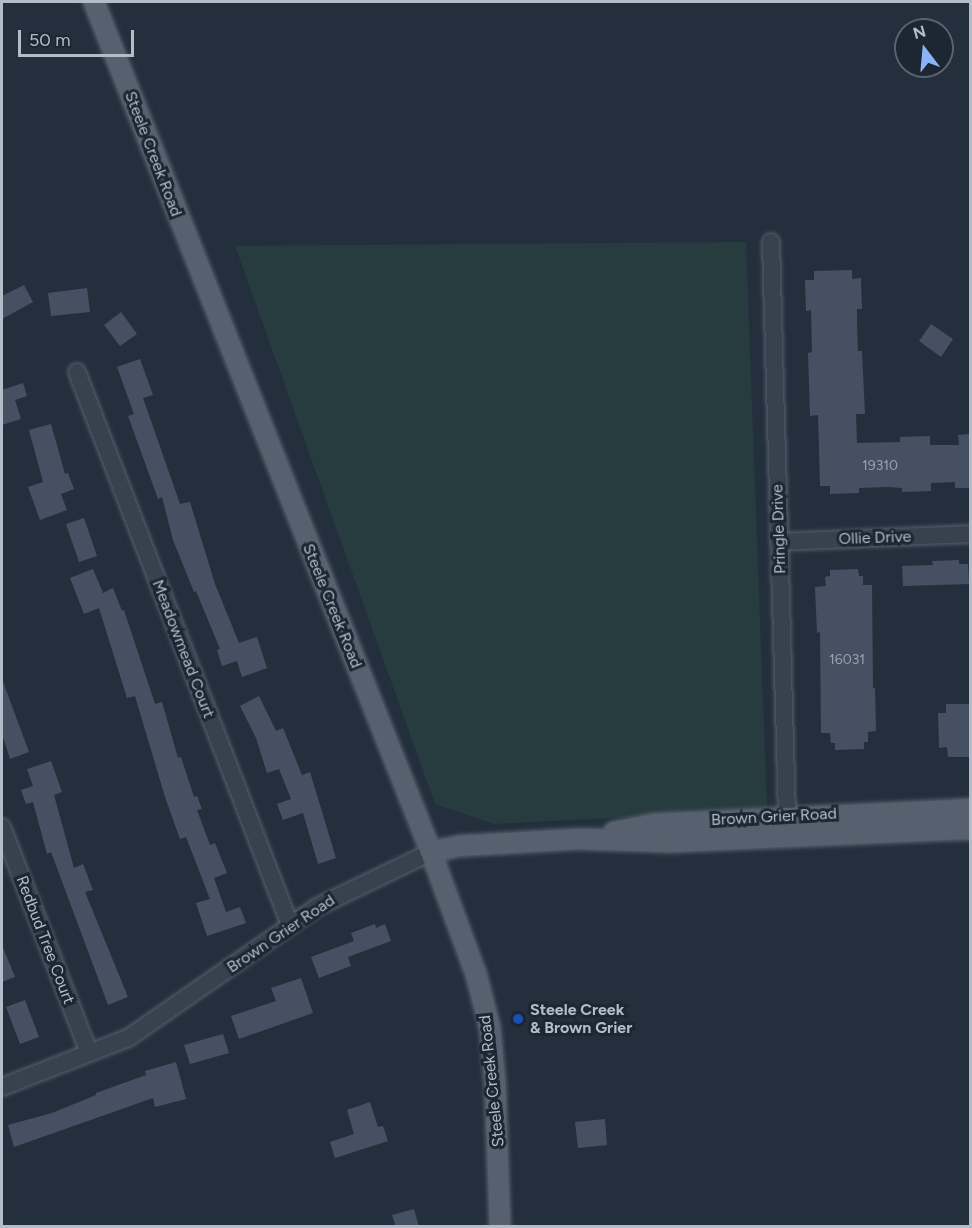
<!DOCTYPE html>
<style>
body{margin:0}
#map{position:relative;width:972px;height:1228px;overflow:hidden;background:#242f3e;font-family:Figtree,sans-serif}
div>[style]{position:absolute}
.green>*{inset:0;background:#263c3f}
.building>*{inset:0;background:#455162}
.roads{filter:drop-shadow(0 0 2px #565f6c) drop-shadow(0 0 2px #565f6c)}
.minor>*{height:16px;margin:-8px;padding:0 8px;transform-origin:8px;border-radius:8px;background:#38414e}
.major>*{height:20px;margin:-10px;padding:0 10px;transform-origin:10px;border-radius:10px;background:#56606e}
.dots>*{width:16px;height:16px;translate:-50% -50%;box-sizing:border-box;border:3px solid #1d2633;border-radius:50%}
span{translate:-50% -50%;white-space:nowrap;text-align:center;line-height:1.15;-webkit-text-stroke:6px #1d2633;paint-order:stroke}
.number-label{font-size:14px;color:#98a1af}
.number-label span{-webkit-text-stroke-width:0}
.street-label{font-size:16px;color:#b4bcc9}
.poi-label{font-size:16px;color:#b4bcc9;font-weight:700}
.left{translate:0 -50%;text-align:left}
.frame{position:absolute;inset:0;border:3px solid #b4bcc9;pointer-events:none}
.north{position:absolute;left:894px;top:18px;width:60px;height:60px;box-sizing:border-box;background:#1d2633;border:2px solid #59626f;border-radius:50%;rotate:344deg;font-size:16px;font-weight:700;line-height:24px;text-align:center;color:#b4bcc9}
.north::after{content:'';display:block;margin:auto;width:21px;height:27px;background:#8ab4f8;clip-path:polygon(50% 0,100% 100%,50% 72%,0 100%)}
.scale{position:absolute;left:18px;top:30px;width:116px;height:27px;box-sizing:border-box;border:3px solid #b4bcc9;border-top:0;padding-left:8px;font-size:18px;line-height:21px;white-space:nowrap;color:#b4bcc9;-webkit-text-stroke:4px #1d2633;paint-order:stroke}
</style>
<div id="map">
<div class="green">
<div style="clip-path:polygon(746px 242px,767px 810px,494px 824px,435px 804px,235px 246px)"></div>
</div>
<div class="building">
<div style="clip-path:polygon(852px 270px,852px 279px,861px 278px,862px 309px,857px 309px,857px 323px,858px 351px,862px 351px,865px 414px,856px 414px,857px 443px,900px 442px,900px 437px,930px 436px,930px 445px,959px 445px,958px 435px,970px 434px,970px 488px,955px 488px,955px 482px,931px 483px,931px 491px,902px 492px,902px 488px,887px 487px,859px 488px,859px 493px,830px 494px,830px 486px,820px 486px,818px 415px,810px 416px,808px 353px,812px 352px,811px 310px,806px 311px,805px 280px,814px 280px,814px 271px)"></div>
<div style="clip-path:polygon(24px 285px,33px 302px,2px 319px,2px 296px)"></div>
<div style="clip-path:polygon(87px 288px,90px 312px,51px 316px,48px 293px)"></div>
<div style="clip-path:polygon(121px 312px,137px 334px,120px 346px,104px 325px)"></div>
<div style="clip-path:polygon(931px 324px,953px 339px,941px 357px,919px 341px)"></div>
<div style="clip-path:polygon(140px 359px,153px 395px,143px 398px,180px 504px,190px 502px,215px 584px,239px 643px,257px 637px,267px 668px,242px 677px,237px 661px,222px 666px,217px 650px,220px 649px,196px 591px,194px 592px,173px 540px,162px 497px,158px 499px,128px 416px,134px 414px,117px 367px)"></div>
<div style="clip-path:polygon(23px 383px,27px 396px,15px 400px,21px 419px,2px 425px,2px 390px)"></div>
<div style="clip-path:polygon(51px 424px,65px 474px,68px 473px,74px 489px,61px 494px,67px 510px,40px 520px,28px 487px,43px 482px,29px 430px)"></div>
<div style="clip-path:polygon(84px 518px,97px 556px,79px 562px,66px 524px)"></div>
<div style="clip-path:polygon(959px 560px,959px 564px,968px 564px,969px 584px,903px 586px,902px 566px,933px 565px,932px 561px)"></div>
<div style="clip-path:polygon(93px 569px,103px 593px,113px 588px,122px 611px,124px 610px,155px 704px,162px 702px,178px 758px,181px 757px,194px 797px,197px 796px,202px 809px,197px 810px,210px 845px,215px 843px,227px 873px,214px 878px,226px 912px,240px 907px,246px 923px,207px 936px,196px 903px,210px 899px,186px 837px,180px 839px,165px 797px,135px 696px,127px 698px,99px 608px,84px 614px,70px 578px)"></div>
<div style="clip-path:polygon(858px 569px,859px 576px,863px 576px,863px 585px,872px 585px,873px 688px,875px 688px,876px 731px,868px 732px,868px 742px,864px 742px,864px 749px,835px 750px,835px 743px,831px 743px,830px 733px,821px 733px,820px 632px,817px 633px,815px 587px,826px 586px,825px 577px,830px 576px,830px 570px)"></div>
<div style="clip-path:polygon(2px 679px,29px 752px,10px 759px,2px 734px)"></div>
<div style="clip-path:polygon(259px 696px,276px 731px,283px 728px,302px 775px,310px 772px,336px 858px,318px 864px,303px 813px,283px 820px,277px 804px,291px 799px,279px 769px,267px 773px,256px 738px,240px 706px)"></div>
<div style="clip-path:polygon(946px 704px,970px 704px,970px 757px,948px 757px,947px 747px,939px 748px,938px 713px,946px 713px)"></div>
<div style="clip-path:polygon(51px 761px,62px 792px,54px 795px,74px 868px,83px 864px,93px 890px,85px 892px,128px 997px,108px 1005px,51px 852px,47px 854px,33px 802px,26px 804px,21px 790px,33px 786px,27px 769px)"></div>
<div style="clip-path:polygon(375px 924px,376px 928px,385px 924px,391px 941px,348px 957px,351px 966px,319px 978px,311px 957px,354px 941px,351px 933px)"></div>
<div style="clip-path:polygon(2px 945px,15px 977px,2px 982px)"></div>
<div style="clip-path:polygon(301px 978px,313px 1013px,239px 1039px,231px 1016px,276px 1001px,271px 988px)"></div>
<div style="clip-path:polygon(25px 1000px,39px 1037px,20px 1044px,6px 1007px)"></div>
<div style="clip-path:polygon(223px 1034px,229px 1053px,190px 1064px,184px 1045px)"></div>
<div style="clip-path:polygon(176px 1062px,186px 1099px,155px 1107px,153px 1098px,14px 1147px,8px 1125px,52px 1113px,96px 1095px,96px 1093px,146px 1075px,145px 1071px)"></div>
<div style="clip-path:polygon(370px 1102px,378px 1127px,383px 1126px,388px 1141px,335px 1158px,330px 1142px,354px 1134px,347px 1110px)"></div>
<div style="clip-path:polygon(605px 1119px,607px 1145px,578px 1148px,575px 1122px)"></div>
<div style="clip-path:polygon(414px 1209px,419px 1227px,396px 1227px,392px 1215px)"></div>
</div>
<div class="roads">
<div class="minor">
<div style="left:771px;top:242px;width:574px;rotate:88.4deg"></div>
<div style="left:77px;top:372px;width:593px;rotate:68.93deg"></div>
<div style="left:779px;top:542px;width:191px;rotate:-2.4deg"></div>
<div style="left:2px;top:827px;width:242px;rotate:68.9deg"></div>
<div style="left:2px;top:1087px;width:135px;rotate:-21.3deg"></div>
<div style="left:128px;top:1038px;width:230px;rotate:-34.7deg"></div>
<div style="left:317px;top:907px;width:127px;rotate:-25.8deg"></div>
</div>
<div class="major">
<div style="left:94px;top:2px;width:914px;rotate:68.37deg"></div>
<div style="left:431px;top:852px;width:130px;rotate:69.8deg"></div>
<div style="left:476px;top:974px;width:56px;rotate:75.5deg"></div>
<div style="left:490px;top:1028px;width:55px;rotate:84.8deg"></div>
<div style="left:495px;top:1083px;width:143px;rotate:88deg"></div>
<div style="left:614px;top:832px;width:43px;rotate:-10.8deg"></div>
<div style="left:656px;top:824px;width:314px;rotate:-2.7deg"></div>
<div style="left:431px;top:852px;width:29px;rotate:-12deg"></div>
<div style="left:459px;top:846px;width:120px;rotate:-3.3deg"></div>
<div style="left:579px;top:839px;width:91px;rotate:1.9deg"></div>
<div style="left:670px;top:842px;width:300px;rotate:-2.5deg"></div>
</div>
</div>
<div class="dots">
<div style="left:518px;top:1019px;background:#1a4fb4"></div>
</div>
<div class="number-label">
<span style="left:880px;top:466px">19310</span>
<span style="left:847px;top:660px">16031</span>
</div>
<div class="street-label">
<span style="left:153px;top:154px;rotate:69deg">Steele Creek Road</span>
<span style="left:779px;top:529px;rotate:-92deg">Pringle Drive</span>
<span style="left:875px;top:538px;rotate:-2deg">Ollie Drive</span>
<span style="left:332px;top:606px;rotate:68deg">Steele Creek Road</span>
<span style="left:183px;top:649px;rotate:69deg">Meadowmead Court</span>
<span style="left:774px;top:817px;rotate:-3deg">Brown Grier Road</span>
<span style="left:281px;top:934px;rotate:-34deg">Brown Grier Road</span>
<span style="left:45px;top:940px;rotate:69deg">Redbud Tree Court</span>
<span style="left:492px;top:1081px;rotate:-96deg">Steele Creek Road</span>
</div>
<div class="poi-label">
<span class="left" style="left:530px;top:1019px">Steele Creek<br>&amp; Brown Grier</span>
</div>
<div class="frame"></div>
<div class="north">N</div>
<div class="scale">50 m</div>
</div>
